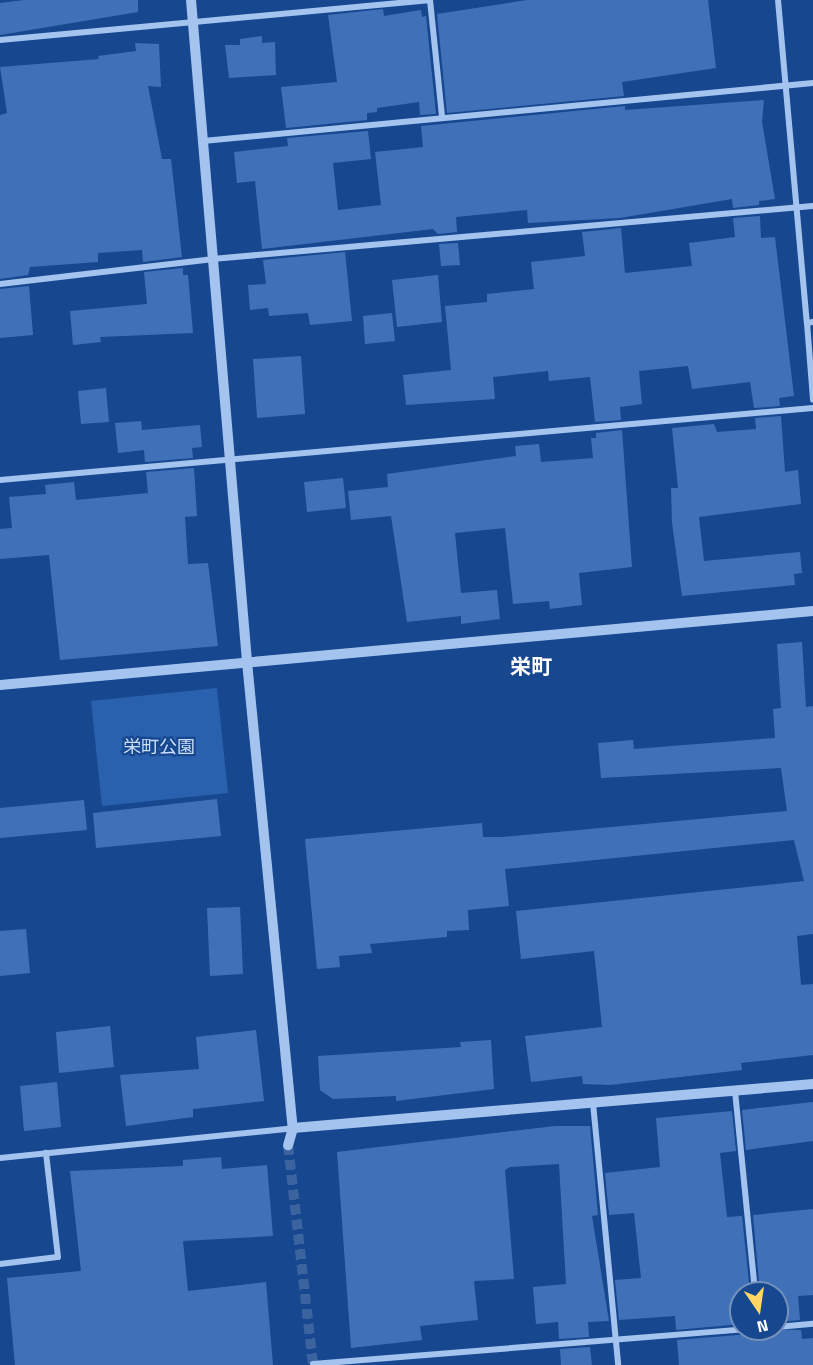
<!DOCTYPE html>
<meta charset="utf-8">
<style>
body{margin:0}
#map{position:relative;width:813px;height:1365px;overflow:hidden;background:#17488f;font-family:"Titillium Web","Noto Sans JP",sans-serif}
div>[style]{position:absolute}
.green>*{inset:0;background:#2a61ae}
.building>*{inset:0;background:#4071b8}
.tertiary-tunnel>*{height:10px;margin-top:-5px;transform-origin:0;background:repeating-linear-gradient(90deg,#3a63a0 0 10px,transparent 0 15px)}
.minor>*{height:6px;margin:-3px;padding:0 3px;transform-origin:3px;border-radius:3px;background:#a4c4ef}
.tertiary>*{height:10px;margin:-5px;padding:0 5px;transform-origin:5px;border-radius:5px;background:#a4c4ef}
span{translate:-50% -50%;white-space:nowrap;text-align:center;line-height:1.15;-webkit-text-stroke:4.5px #17488f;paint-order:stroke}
.park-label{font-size:18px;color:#cbdffb}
.quarter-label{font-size:21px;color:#fff;font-weight:700}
.north{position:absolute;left:729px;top:1281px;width:60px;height:60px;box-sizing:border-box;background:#17488f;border:2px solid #7491bc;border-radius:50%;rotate:167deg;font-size:16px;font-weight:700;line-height:24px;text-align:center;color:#fff}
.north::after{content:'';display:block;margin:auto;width:21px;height:27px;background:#ffd762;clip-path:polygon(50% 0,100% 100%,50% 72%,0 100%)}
</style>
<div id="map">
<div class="green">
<div style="clip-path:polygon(217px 688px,228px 793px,102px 806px,91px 701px)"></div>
</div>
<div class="building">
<div style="clip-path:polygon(24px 0,138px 0,138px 12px,0 35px,0 3px)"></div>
<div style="clip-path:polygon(527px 0,708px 0,716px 68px,622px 82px,624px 96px,447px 113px,437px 14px)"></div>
<div style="clip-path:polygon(383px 9px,384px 16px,421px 10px,422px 17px,426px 16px,436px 114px,420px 115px,419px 102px,377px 108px,377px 112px,367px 113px,367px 120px,286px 128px,281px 87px,337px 82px,328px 15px)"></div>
<div style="clip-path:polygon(262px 36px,262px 43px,275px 42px,276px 75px,229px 78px,225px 45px,240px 45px,240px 39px)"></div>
<div style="clip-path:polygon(135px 43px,159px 44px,161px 87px,148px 86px,162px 159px,171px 159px,182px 257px,143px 262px,142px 250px,98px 253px,98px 262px,30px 267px,28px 275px,0 279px,0 115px,7px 113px,0 67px,99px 59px,98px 56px,136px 51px)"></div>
<div style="clip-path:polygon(764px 100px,762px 122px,775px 199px,759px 201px,759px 205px,733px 208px,732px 199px,620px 218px,528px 223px,527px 210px,456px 217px,457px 232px,438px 234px,433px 229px,262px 249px,255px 181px,237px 183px,234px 152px,288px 146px,287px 138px,368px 131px,371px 159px,333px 163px,338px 210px,381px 205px,375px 152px,423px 147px,421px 126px,625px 106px,625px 110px)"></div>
<div style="clip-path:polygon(760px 216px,761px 238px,775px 237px,794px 396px,779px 398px,780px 406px,754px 408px,750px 382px,692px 389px,688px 366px,639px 371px,642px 404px,620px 407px,621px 420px,595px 422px,590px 377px,549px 381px,548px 371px,493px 377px,495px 399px,406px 405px,403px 375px,451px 370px,445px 306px,487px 302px,487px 294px,534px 289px,531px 262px,585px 256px,582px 232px,621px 228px,625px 273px,692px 266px,689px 243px,735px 237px,733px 218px)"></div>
<div style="clip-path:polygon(458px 243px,460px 265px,441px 266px,439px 244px)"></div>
<div style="clip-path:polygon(345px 252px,352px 321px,310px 325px,308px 313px,269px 316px,268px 308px,250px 310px,248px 285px,266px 284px,263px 260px)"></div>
<div style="clip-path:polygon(183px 268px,183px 275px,188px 275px,193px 333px,100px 337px,101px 342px,73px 345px,70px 311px,147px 304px,144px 272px)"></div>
<div style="clip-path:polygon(438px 275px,442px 322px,397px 327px,392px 280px)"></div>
<div style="clip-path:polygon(29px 286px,33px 335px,0 338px,0 289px)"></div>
<div style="clip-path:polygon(392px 313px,395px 341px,365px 344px,363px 316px)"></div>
<div style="clip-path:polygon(301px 356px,305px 414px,257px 418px,253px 359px)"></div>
<div style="clip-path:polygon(106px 388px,109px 422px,81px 424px,78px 391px)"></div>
<div style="clip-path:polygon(781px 416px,785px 472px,798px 470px,801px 504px,699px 517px,704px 561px,800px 552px,802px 573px,794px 574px,795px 585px,682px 596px,672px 523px,671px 488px,678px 488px,672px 428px,714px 424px,717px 432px,756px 429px,755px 418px)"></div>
<div style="clip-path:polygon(141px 421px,142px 430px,200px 425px,202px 447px,192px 448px,193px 458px,145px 462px,144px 450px,118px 453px,115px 423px)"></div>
<div style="clip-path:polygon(622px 430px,632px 567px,579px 573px,582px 605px,550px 609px,549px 601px,513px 604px,505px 528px,455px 533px,461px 593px,497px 590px,500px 619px,461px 624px,461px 616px,407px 622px,391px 516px,351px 520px,348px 491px,388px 487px,387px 474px,516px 456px,515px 446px,539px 444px,541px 462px,593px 458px,591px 438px,596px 438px,596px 433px)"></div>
<div style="clip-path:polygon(194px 468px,197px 516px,185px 517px,188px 564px,208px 563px,218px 646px,60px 660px,49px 555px,0 559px,0 529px,12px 528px,9px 497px,46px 494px,45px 485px,74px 482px,76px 500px,148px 493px,146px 472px)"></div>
<div style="clip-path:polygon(343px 478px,346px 508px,307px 512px,304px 482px)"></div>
<div style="clip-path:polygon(802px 642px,806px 707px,813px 706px,813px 934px,797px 936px,801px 985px,813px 984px,813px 1055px,741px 1063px,742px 1070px,610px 1085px,583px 1084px,582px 1076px,531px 1082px,525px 1036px,602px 1027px,594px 951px,521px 959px,516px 911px,804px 881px,794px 840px,505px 869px,509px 906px,468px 910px,469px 930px,447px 931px,447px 937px,370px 944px,372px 953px,339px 956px,340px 967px,317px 969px,305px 839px,482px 823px,483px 837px,502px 837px,787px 811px,781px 768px,601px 778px,598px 743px,633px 740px,634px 749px,775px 738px,773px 709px,781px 708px,777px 644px)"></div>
<div style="clip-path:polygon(217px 799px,221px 836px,96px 848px,93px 813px)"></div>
<div style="clip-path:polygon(84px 800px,87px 830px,0 838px,0 808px)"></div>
<div style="clip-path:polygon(240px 907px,243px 974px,210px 976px,207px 908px)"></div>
<div style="clip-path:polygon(26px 929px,30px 973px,0 976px,0 931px)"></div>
<div style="clip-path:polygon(110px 1026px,114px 1067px,59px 1073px,56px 1032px)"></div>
<div style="clip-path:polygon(256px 1030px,264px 1101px,193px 1109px,193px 1117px,126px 1126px,120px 1075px,199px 1069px,196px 1037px)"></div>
<div style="clip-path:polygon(491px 1040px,494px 1089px,396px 1101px,396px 1096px,333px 1099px,320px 1090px,318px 1056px,461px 1047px,460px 1042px)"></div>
<div style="clip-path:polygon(57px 1082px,61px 1127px,24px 1131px,20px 1086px)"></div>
<div style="clip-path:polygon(813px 1102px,813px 1141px,746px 1150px,742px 1110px)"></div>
<div style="clip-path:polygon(732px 1111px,736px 1151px,720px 1153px,727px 1217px,742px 1216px,750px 1293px,741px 1293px,741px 1324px,676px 1330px,675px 1316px,619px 1320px,615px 1280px,641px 1278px,634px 1213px,609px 1215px,605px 1173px,660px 1167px,656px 1118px)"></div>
<div style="clip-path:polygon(555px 1126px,590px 1126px,598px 1215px,592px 1216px,609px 1321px,588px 1322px,589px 1337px,559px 1339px,558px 1322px,536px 1324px,533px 1287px,566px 1284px,559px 1164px,510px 1167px,505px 1170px,514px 1279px,474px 1281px,478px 1320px,420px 1326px,422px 1340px,351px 1348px,337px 1152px)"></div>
<div style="clip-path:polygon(221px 1157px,222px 1169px,267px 1165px,273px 1236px,183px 1241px,188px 1291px,266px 1282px,273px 1365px,15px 1365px,7px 1278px,81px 1271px,70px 1171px,183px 1166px,183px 1160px)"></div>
<div style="clip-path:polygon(813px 1209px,813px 1295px,798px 1296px,800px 1320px,777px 1322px,777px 1293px,760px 1293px,753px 1215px)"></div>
<div style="clip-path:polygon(755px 1329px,801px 1330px,802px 1339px,813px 1338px,813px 1365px,679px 1365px,677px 1340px,750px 1334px)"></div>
<div style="clip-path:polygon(590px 1347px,592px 1365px,561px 1365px,560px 1349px)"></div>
</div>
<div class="tertiary-tunnel">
<div style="left:288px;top:1145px;width:221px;rotate:83.5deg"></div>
</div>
<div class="minor">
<div style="left:430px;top:0;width:118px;rotate:84.1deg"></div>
<div style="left:778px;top:0;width:324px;rotate:84.9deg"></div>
<div style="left:0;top:40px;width:430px;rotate:-5.3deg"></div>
<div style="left:203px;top:141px;width:613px;rotate:-5.43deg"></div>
<div style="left:0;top:284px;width:213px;rotate:-6.7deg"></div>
<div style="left:212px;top:259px;width:603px;rotate:-5.04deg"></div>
<div style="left:813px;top:322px;width:6px;rotate:171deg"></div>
<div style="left:807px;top:323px;width:77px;rotate:85.5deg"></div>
<div style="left:0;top:480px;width:816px;rotate:-5.06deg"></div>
<div style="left:735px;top:1091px;width:203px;rotate:84.3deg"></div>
<div style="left:593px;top:1103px;width:263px;rotate:84.5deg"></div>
<div style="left:0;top:1158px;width:295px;rotate:-5.8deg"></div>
<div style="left:0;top:1264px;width:58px;rotate:-6.9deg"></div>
<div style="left:58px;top:1257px;width:105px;rotate:-96.6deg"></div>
<div style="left:777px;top:1327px;width:36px;rotate:-5deg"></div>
<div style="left:313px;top:1364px;width:438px;rotate:-4.6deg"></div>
</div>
<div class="tertiary">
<div style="left:191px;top:0;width:664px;rotate:85.16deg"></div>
<div style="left:247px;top:662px;width:468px;rotate:84.4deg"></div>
<div style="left:293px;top:1128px;width:18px;rotate:106deg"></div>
<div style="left:0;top:685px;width:816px;rotate:-5.2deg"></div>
<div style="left:293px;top:1128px;width:522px;rotate:-4.84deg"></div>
</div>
<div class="park-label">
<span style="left:159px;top:747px">栄町公園</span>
</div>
<div class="quarter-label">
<span style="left:531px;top:666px">栄町</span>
</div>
<div class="north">N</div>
</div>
